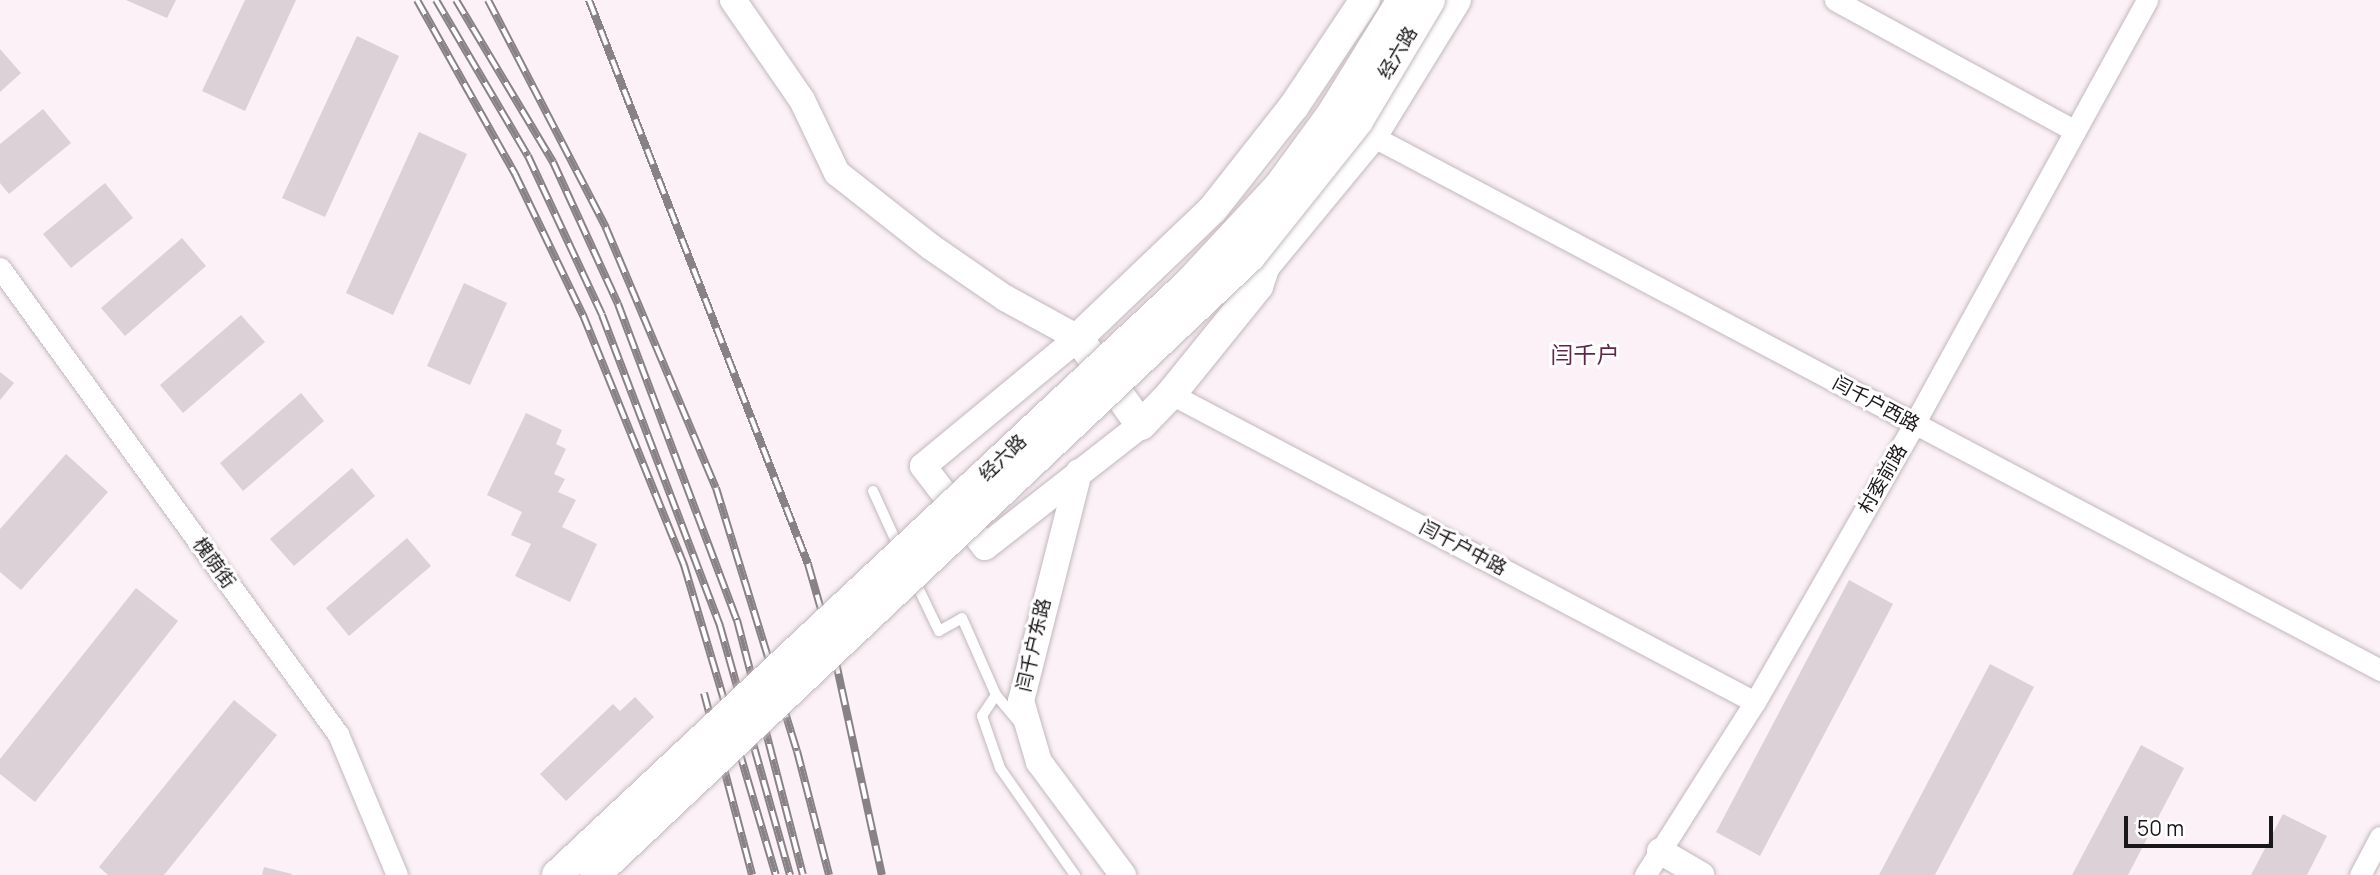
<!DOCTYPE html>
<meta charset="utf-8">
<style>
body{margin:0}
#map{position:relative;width:2380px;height:875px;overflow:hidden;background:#fbf1f6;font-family:Manrope,"Noto Sans SC",sans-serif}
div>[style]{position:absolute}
.building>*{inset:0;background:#dbd1d6}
.roads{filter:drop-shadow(0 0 2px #c2b8bd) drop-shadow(0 0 2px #c2b8bd)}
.service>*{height:10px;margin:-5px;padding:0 5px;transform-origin:5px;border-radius:5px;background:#fff}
.minor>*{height:21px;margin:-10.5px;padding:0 10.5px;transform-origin:10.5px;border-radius:10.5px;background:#fff}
.tertiary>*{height:26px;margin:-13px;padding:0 13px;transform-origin:13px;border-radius:13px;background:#fff}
.secondary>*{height:30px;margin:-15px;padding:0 15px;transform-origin:15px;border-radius:15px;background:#fff}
.rail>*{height:8px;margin-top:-4px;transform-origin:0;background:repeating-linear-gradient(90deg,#fff 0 16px,#898285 0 32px);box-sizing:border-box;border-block:2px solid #898285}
.bridges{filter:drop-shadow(0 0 2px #c2b8bd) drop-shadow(0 0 2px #c2b8bd)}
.secondary-bridge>*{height:30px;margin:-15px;padding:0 15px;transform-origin:15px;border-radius:15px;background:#fff}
span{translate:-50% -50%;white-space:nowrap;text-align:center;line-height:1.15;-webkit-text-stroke:6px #fff;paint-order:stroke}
.street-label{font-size:19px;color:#1a1718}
.quarter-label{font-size:23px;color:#622549}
.scale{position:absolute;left:2124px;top:816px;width:149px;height:32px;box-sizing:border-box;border:4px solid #1a1718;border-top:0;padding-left:9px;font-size:21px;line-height:24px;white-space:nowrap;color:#1a1718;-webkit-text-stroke:5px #fff;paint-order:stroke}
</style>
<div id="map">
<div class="building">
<div style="clip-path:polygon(126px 0,176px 0,167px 18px)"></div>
<div style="clip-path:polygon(245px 0,296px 0,245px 111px,202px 91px)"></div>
<div style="clip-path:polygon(357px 36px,399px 56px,325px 217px,282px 198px)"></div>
<div style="clip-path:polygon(0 49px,21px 73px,0 92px)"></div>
<div style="clip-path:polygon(43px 109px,71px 143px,9px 194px,0 183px,0 144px)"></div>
<div style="clip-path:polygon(419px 132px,467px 154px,393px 315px,346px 293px)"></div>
<div style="clip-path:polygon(105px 183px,133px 218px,71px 268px,43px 234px)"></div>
<div style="clip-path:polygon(182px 238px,206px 266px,125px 336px,101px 308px)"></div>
<div style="clip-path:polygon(464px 283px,507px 303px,470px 385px,427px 366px)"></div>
<div style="clip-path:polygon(241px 315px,265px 342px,183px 413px,160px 385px)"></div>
<div style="clip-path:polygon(0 372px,14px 383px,0 400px)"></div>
<div style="clip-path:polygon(301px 393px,324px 421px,243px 491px,220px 463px)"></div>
<div style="clip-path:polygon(526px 413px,562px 430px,556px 444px,566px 449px,554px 474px,565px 479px,558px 492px,576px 500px,562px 527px,597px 544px,570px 602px,515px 576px,531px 544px,511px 535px,522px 512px,487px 495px)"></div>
<div style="clip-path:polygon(66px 454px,108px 492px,21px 590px,0 572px,0 529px)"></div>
<div style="clip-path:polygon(352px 468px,375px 496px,294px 566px,270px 539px)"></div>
<div style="clip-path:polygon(407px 538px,431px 566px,349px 636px,326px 608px)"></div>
<div style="clip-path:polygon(1849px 580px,1893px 604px,1760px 856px,1716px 832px)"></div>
<div style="clip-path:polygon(136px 588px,178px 621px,35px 802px,0 774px,0 759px)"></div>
<div style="clip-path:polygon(1990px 664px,2034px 687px,1935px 875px,1879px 875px)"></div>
<div style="clip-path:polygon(635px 697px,654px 717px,566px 801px,540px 774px,613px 704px,620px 711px)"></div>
<div style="clip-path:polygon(234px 700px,277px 735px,164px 875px,108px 875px,99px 867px)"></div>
<div style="clip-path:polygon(2141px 745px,2184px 768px,2128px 875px,2072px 875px)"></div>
<div style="clip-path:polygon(2283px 814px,2327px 836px,2307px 875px,2251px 875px)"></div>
<div style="clip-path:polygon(264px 867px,292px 874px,292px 875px,262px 875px)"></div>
</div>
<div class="roads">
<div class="service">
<div style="left:873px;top:491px;width:65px;rotate:65.4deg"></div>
<div style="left:913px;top:577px;width:60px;rotate:64.3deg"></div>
<div style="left:939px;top:631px;width:26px;rotate:-29deg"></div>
<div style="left:962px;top:618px;width:84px;rotate:66.2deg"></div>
<div style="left:996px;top:695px;width:25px;rotate:124deg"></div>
<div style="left:982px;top:716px;width:55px;rotate:70.9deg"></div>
<div style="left:1000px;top:768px;width:131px;rotate:55deg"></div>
<div style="left:996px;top:695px;width:35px;rotate:50deg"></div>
</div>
<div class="minor">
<div style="left:1835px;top:0;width:273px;rotate:28.6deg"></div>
<div style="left:1372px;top:136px;width:1141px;rotate:27.91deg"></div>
<div style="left:0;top:268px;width:576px;rotate:54.05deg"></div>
<div style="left:338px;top:734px;width:153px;rotate:67.3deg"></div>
<div style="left:1171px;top:394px;width:660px;rotate:27.81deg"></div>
<div style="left:1645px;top:875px;width:205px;rotate:-57.6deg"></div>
<div style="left:1755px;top:702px;width:320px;rotate:-60.2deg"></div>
<div style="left:1914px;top:424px;width:484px;rotate:-61.2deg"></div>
<div style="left:2360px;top:875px;width:43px;rotate:-62.2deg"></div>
</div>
<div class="tertiary">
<div style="left:733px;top:0;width:121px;rotate:55.4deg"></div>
<div style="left:802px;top:100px;width:81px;rotate:64.4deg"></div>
<div style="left:837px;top:173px;width:120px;rotate:38.2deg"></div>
<div style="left:931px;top:247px;width:90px;rotate:34.6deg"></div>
<div style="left:1005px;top:298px;width:83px;rotate:28.7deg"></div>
<div style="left:1078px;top:338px;width:201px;rotate:140.4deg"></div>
<div style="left:923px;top:466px;width:102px;rotate:52.6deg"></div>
<div style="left:985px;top:547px;width:198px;rotate:-38deg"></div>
<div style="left:1079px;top:472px;width:236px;rotate:104.2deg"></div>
<div style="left:1021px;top:701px;width:64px;rotate:73.6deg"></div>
<div style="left:1039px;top:762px;width:141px;rotate:53.4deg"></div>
<div style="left:1660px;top:851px;width:48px;rotate:30.3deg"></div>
</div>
<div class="secondary">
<div style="left:1365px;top:0;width:128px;rotate:123.8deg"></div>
<div style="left:1294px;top:106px;width:131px;rotate:128.2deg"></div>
<div style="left:1213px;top:209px;width:187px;rotate:136.3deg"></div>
<div style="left:1078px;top:338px;width:107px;rotate:54.1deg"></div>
<div style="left:1141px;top:425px;width:43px;rotate:-45.9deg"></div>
<div style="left:1171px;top:394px;width:139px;rotate:-51.1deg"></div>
<div style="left:1258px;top:286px;width:21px;rotate:-71deg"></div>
<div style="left:1265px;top:266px;width:168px;rotate:-50.5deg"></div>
<div style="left:1372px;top:136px;width:160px;rotate:-58.3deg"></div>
</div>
</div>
<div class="rail">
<div style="left:417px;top:0;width:200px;rotate:60.6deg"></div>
<div style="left:515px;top:174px;width:157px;rotate:64.3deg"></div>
<div style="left:583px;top:315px;width:270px;rotate:68deg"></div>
<div style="left:684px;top:565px;width:323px;rotate:73.5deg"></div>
<div style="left:436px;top:0;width:181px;rotate:59.5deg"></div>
<div style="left:528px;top:156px;width:175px;rotate:65deg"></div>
<div style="left:602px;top:315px;width:333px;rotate:69.2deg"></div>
<div style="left:720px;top:626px;width:259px;rotate:74.3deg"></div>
<div style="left:456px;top:0;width:189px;rotate:59.1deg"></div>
<div style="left:553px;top:162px;width:156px;rotate:65.4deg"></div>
<div style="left:618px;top:304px;width:338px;rotate:69.4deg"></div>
<div style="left:737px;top:620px;width:263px;rotate:75.5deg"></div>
<div style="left:488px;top:0;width:257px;rotate:62.6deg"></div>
<div style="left:606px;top:228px;width:282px;rotate:67.1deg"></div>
<div style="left:716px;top:488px;width:275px;rotate:72.9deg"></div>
<div style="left:797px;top:751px;width:128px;rotate:75.5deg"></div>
<div style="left:589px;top:0;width:605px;rotate:68.78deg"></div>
<div style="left:808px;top:564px;width:98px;rotate:74deg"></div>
<div style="left:835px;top:658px;width:222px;rotate:77.8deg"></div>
<div style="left:704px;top:693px;width:188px;rotate:75.2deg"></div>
</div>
<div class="bridges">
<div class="secondary-bridge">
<div style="left:557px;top:875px;width:866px;rotate:-43.13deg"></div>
<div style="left:1189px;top:283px;width:132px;rotate:-47.1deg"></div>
<div style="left:1279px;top:186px;width:88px;rotate:-53.8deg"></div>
<div style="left:1331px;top:115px;width:135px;rotate:-58.3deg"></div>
<div style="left:595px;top:875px;width:901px;rotate:-43.34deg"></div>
<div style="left:1250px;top:257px;width:174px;rotate:-51.5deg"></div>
<div style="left:1358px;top:121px;width:141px;rotate:-59.2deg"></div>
</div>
</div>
<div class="street-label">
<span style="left:1398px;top:53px;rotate:-59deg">经六路</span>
<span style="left:1876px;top:404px;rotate:28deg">闫千户西路</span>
<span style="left:1003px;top:458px;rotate:-44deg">经六路</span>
<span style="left:1883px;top:479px;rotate:-60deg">村委前路</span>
<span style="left:1463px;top:548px;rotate:28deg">闫千户中路</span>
<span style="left:214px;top:563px;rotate:54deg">槐荫街</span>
<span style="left:1034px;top:645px;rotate:-77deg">闫千户东路</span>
</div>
<div class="quarter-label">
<span style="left:1585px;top:354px">闫千户</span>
</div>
<div class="scale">50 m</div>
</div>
